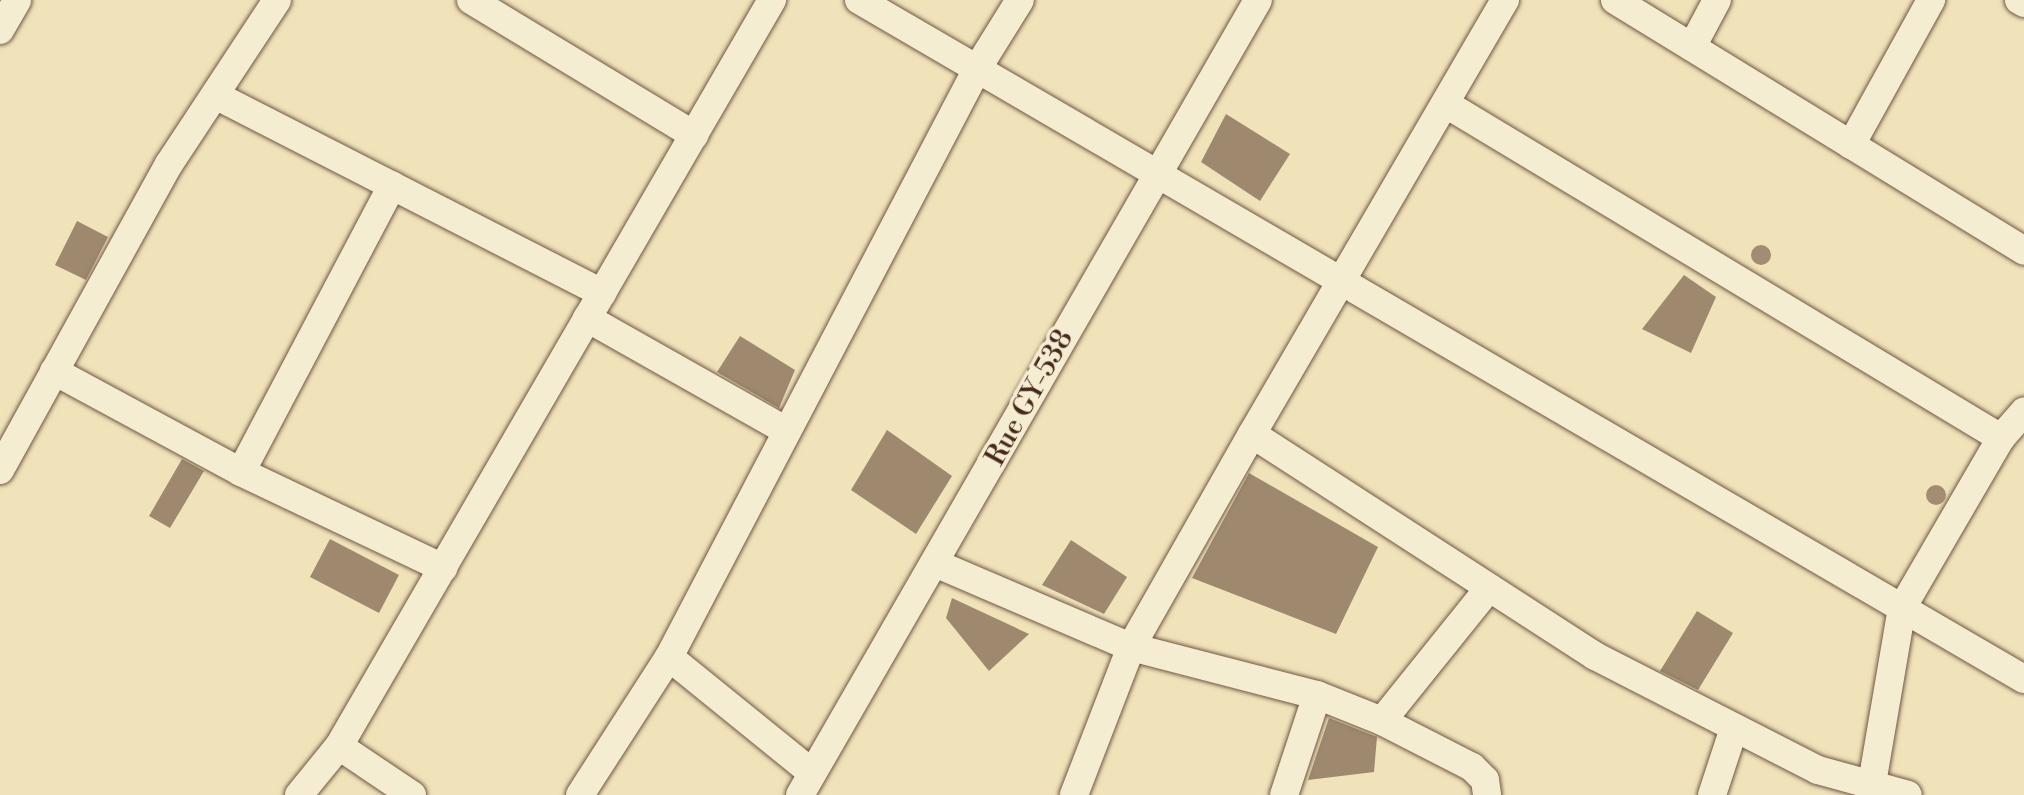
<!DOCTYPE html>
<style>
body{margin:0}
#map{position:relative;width:2024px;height:795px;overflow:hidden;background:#f0e3ba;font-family:"Libre Bodoni",serif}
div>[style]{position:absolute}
.building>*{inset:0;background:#9e896f}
.roads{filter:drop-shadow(0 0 2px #705744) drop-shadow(0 0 2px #705744)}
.minor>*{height:28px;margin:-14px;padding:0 14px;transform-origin:14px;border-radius:14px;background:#f5edd2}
.trees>*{width:20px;height:20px;margin:-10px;border-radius:50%;background:#a28d72}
span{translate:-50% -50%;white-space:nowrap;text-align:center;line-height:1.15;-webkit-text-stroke:7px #f5edd2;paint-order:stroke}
.street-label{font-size:28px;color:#46281d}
</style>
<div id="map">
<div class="building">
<div style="clip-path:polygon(1226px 114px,1290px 154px,1260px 201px,1201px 162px)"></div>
<div style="clip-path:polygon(77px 221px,108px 237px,86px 280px,55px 265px)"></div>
<div style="clip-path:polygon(1684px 275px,1716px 297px,1691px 353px,1642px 329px)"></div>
<div style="clip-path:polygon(740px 336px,795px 370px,779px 408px,717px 372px)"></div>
<div style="clip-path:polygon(887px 430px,952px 476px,916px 534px,851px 490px)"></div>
<div style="clip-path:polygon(182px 459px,204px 471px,170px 528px,149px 516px)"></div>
<div style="clip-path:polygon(1249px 473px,1378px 547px,1336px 634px,1192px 578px)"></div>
<div style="clip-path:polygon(330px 539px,399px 575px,379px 613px,310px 577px)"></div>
<div style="clip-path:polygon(1071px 540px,1127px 577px,1104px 614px,1042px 585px)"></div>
<div style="clip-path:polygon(952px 598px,1029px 634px,989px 671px,946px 618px)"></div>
<div style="clip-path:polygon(1697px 611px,1733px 633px,1698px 690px,1660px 671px)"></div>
<div style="clip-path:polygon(1329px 718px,1377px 737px,1374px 772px,1308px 780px)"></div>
</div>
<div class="roads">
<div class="minor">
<div style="left:471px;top:0;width:261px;rotate:31.2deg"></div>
<div style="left:859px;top:0;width:1348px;rotate:30.24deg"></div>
<div style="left:1505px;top:0;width:502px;rotate:120.24deg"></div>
<div style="left:1252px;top:434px;width:409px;rotate:32.9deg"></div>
<div style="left:1595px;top:656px;width:250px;rotate:27.1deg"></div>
<div style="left:1818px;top:770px;width:93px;rotate:15.5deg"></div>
<div style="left:1615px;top:0;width:480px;rotate:31.5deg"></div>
<div style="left:2019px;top:0;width:6px;rotate:31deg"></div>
<div style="left:0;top:30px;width:34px;rotate:-60deg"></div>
<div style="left:1692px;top:47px;width:53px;rotate:-62deg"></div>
<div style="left:215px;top:95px;width:435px;rotate:27.1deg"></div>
<div style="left:1446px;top:104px;width:648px;rotate:31.04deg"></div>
<div style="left:1851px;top:145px;width:166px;rotate:-61.1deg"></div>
<div style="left:587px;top:318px;width:227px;rotate:29.5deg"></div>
<div style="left:54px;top:371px;width:213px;rotate:28.4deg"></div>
<div style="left:241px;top:472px;width:224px;rotate:25.4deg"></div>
<div style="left:1252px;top:434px;width:245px;rotate:119.6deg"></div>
<div style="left:1131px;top:647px;width:192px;rotate:14.5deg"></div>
<div style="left:1317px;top:695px;width:70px;rotate:21.8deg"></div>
<div style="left:1382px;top:721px;width:101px;rotate:27.1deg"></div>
<div style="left:1472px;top:767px;width:18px;rotate:45deg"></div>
<div style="left:1485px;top:780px;width:15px;rotate:82deg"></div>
<div style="left:0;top:470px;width:350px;rotate:-61.1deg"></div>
<div style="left:169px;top:164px;width:196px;rotate:-56.6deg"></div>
<div style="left:241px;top:472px;width:324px;rotate:-62.2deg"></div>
<div style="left:937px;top:564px;width:211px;rotate:23.2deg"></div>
<div style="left:1131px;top:647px;width:159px;rotate:111.1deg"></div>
<div style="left:669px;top:657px;width:184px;rotate:39deg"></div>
<div style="left:1382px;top:721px;width:171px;rotate:-51.2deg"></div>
<div style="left:339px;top:746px;width:88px;rotate:33.9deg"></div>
<div style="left:299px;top:795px;width:63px;rotate:-50.8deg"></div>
<div style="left:339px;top:746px;width:863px;rotate:-59.87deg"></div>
<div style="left:580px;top:795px;width:164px;rotate:-57.2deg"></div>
<div style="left:669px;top:657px;width:664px;rotate:-62.35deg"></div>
<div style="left:977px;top:69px;width:81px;rotate:-58.1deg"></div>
<div style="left:800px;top:795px;width:917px;rotate:-60.05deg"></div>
<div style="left:1284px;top:795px;width:105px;rotate:-71.7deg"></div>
<div style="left:1712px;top:795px;width:67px;rotate:-71.8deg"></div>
<div style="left:1870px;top:795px;width:190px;rotate:-80.3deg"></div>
<div style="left:1902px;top:608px;width:197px;rotate:-59.8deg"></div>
<div style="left:2001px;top:438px;width:35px;rotate:-49deg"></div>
</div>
</div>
<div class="trees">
<div style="left:1761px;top:255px"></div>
<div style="left:1936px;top:495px"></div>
</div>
<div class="street-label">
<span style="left:1030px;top:398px;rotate:-61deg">Rue GY-538</span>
</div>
</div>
